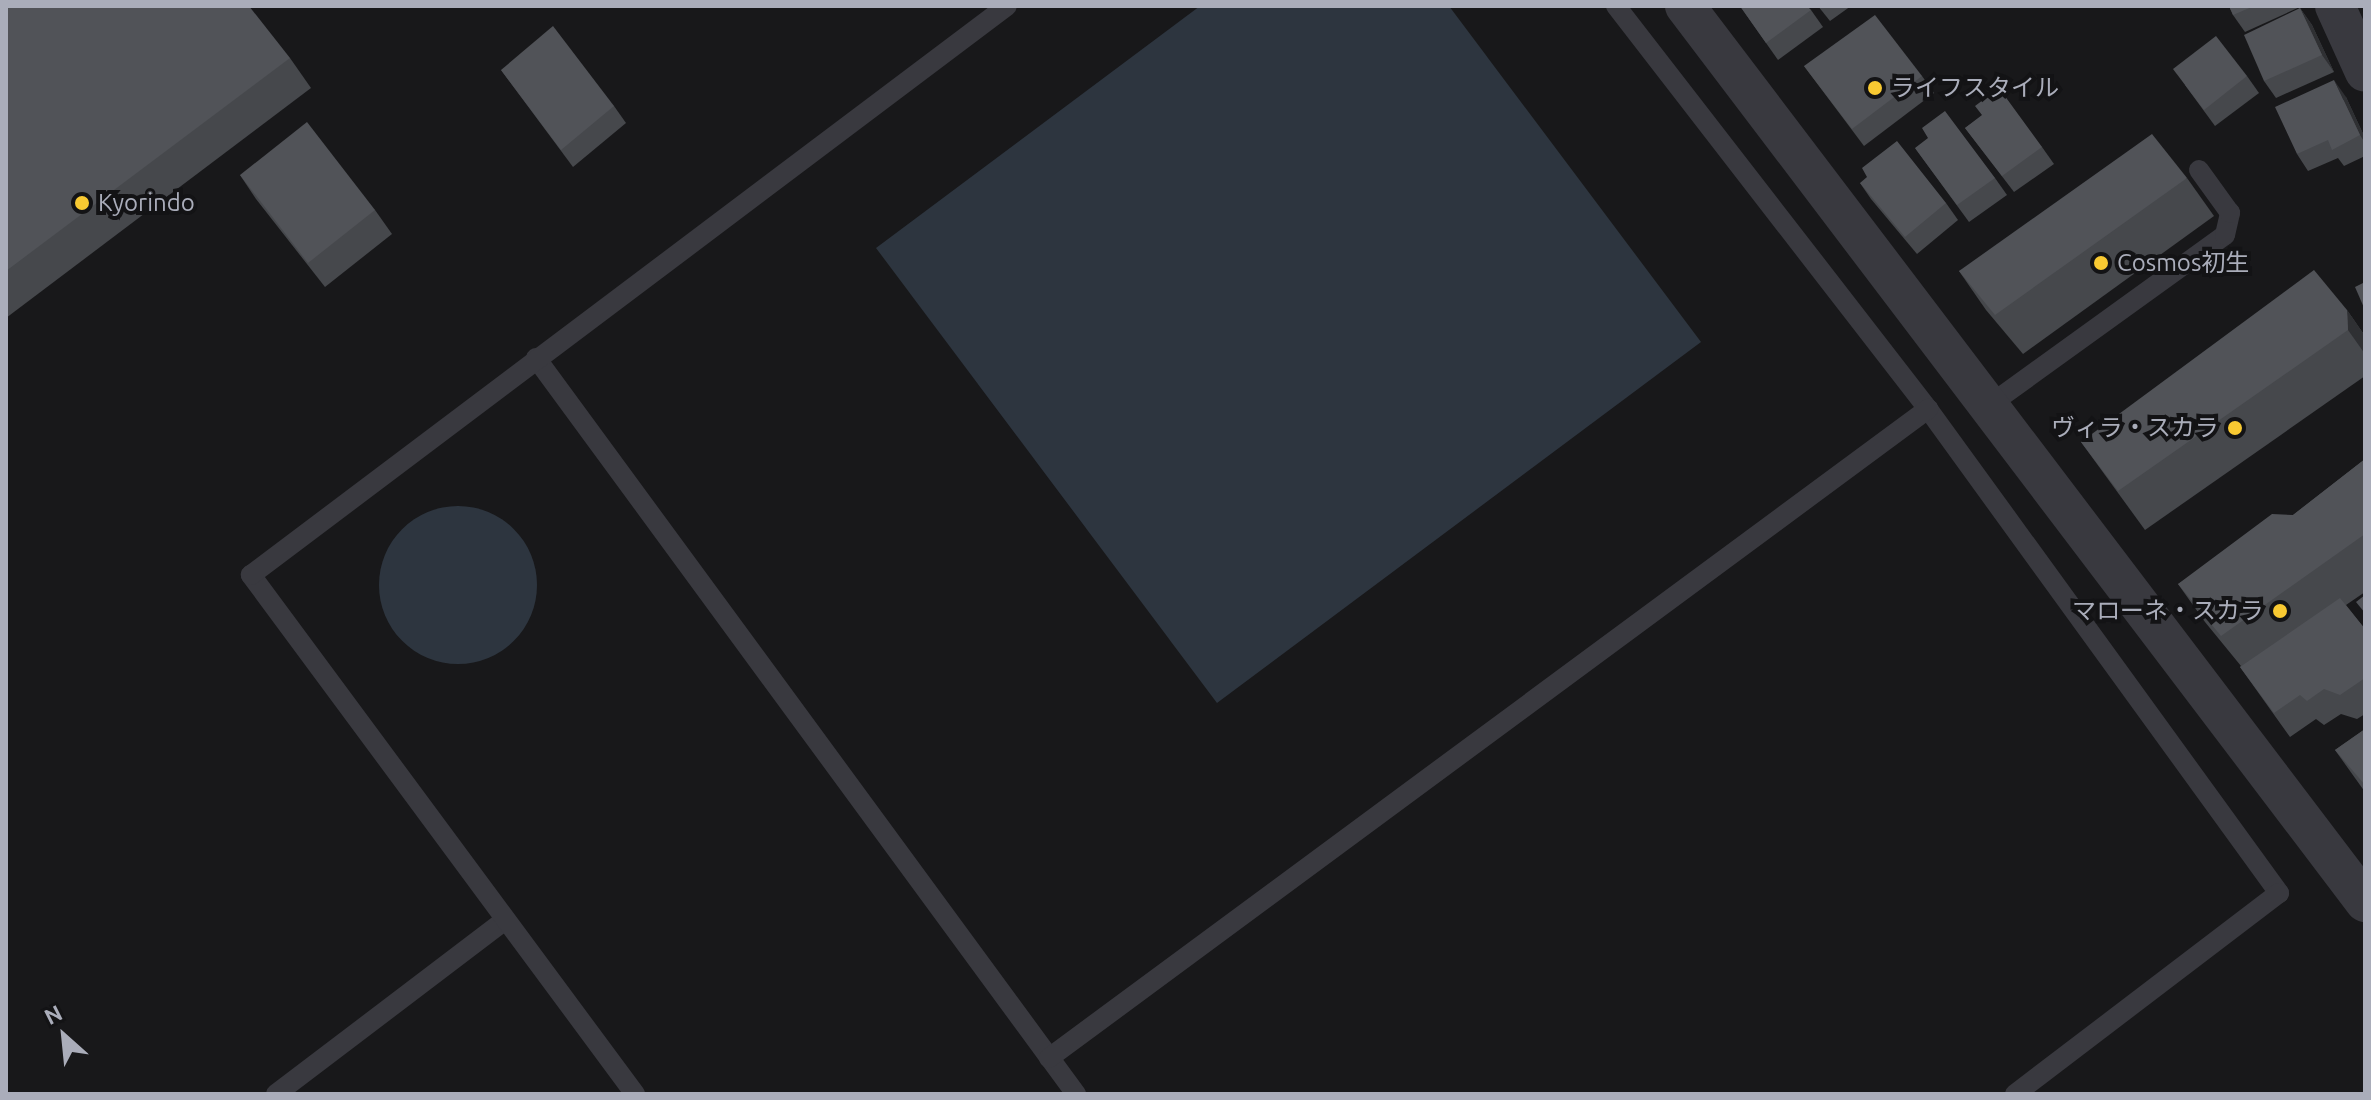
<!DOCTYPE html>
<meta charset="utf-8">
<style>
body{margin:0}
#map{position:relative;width:2371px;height:1100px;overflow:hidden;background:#18181a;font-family:Ubuntu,"Noto Sans JP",sans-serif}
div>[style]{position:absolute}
.water>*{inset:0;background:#2d353f}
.round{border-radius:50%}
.lane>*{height:20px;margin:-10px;padding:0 10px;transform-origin:10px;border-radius:10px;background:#39393f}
.street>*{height:40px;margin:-20px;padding:0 20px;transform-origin:20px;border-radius:20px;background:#39393f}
.wall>*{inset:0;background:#46484c}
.shaded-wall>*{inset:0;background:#2f3033}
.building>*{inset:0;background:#515358}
.dots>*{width:22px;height:22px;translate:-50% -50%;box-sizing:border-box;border:4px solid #131315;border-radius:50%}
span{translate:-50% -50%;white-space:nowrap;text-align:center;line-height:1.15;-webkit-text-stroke:8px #131315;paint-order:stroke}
.poi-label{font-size:24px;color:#aaadba}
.left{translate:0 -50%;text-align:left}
.right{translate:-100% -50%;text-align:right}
.frame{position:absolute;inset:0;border:8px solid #aaadba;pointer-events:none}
.north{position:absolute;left:24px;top:996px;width:80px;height:80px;-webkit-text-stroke:6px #131315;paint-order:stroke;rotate:333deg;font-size:22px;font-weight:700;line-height:32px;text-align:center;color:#aaadba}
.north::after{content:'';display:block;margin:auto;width:28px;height:36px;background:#aaadba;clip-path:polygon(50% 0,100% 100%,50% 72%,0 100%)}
</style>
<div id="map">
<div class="water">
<div style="clip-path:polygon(1200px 6px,1449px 6px,1701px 342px,1217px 703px,876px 248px)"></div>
<div class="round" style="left:379px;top:506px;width:158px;height:158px"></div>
</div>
<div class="lane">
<div style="left:1616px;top:6px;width:510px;rotate:52.25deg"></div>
<div style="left:1928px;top:409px;width:598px;rotate:54.05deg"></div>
<div style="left:2279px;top:893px;width:332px;rotate:142.7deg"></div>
<div style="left:536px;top:358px;width:913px;rotate:53.73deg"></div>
<div style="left:1988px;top:406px;width:292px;rotate:-35.8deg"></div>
<div style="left:2225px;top:235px;width:23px;rotate:-77deg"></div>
<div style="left:2230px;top:213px;width:53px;rotate:-125.8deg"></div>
<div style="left:1049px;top:1058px;width:1093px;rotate:-36.44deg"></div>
<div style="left:276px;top:1094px;width:286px;rotate:-37.2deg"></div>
<div style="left:635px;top:1094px;width:646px;rotate:-126.5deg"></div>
<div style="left:251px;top:575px;width:946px;rotate:-36.97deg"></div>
</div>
<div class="street">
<div style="left:1685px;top:6px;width:1125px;rotate:52.8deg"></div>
<div style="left:2335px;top:6px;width:72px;rotate:65.6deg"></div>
</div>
<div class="wall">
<div style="clip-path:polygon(6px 6px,290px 58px,311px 88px,6px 318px)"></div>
<div style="clip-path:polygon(1740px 6px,1811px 10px,1823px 27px,1778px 60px)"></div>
<div style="clip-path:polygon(1818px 6px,1851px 6px,1830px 21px)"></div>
<div style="clip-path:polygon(2229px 6px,2302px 6px,2245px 32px,2233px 15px)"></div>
<div style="clip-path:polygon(2300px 8px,2312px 25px,2334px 72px,2276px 98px,2264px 81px)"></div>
<div style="clip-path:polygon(1804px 66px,1922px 76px,1934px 93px,1864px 146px)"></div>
<div style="clip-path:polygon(501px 70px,614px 106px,626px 123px,573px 167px)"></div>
<div style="clip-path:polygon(2247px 76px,2259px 93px,2215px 126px,2185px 85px)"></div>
<div style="clip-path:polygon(2346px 97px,2365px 138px,2365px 156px,2344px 166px,2338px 158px,2308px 171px,2297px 154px)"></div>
<div style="clip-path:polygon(1982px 116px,2042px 147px,2054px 164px,2014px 192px,1965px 128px)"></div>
<div style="clip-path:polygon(1915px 148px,1995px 178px,2007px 195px,1969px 222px)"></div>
<div style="clip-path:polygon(240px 175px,375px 210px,392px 234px,325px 287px,256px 199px)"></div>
<div style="clip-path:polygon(2187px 178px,2214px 216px,2023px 354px,1986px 310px,1959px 271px)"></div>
<div style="clip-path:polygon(1860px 183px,1946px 203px,1958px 220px,1917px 254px,1871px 199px)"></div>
<div style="clip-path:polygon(2347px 310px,2365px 336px,2365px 376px,2145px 530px,2081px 442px)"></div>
<div style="clip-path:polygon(2365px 459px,2365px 592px,2346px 605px,2365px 629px,2365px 714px,2357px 719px,2341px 714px,2324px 725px,2316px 719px,2290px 737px,2240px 667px,2241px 666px,2205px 622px,2178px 584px,2293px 515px)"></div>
<div style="clip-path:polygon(2365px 729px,2365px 792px,2335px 750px)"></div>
</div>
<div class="shaded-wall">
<div style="clip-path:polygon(2300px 8px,2312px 25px,2334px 72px,2322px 55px)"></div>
<div style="clip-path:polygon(2334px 80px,2346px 97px,2365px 138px,2365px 143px,2360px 135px)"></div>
<div style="clip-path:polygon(2347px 310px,2365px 336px,2365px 354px,2348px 330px)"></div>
</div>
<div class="building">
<div style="clip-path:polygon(6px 6px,249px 6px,290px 58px,6px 271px)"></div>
<div style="clip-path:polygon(1740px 6px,1807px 6px,1811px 10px,1766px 43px)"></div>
<div style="clip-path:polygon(2229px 6px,2254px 6px,2233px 15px)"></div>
<div style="clip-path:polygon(2300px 8px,2322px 55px,2264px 81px,2244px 35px)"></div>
<div style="clip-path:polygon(1875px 15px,1922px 76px,1852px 129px,1804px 66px)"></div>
<div style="clip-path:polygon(553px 26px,614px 106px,561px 150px,501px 70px)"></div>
<div style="clip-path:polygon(2216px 36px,2247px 76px,2204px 110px,2173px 69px)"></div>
<div style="clip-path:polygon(2334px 80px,2360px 135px,2332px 150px,2328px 140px,2297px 154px,2275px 107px)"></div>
<div style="clip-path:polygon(1999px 88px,2042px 147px,2002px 176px,1965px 128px,1982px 115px,1975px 106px)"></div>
<div style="clip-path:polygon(1945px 111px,1995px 178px,1957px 205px,1915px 148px,1928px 138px,1922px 128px)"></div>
<div style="clip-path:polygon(307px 122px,375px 210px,308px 263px,240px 175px)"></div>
<div style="clip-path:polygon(2152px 134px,2187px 178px,1995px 315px,1959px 271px)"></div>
<div style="clip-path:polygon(1897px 141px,1946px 203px,1905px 237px,1860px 183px,1867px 177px,1862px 168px)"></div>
<div style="clip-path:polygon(2314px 270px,2347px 310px,2348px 330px,2118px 491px,2081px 442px)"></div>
<div style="clip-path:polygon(2365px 282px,2365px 310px,2355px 287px)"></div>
<div style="clip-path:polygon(2365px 459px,2365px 534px,2221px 636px,2178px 584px,2272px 514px,2293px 515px)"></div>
<div style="clip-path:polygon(2365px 595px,2365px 613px,2356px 602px)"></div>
<div style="clip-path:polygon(2340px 598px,2365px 629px,2365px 678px,2340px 695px,2324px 689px,2307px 701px,2300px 695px,2274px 713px,2240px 667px)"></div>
<div style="clip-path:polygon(2365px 729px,2365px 785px,2335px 750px)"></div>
</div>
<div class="dots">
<div style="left:1875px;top:88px;background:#f8c932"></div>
<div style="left:82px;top:203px;background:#f8c932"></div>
<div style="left:2101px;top:263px;background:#f8c932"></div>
<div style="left:2235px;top:428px;background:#f8c932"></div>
<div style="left:2280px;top:611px;background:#f8c932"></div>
</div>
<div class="poi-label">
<span class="left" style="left:1891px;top:88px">ライフスタイル</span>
<span class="left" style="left:98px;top:203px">Kyorindo</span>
<span class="left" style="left:2117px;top:263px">Cosmos初生</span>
<span class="right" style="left:2219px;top:428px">ヴィラ・スカラ</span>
<span class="right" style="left:2264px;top:611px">マローネ・スカラ</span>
</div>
<div class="frame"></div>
<div class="north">N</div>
</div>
